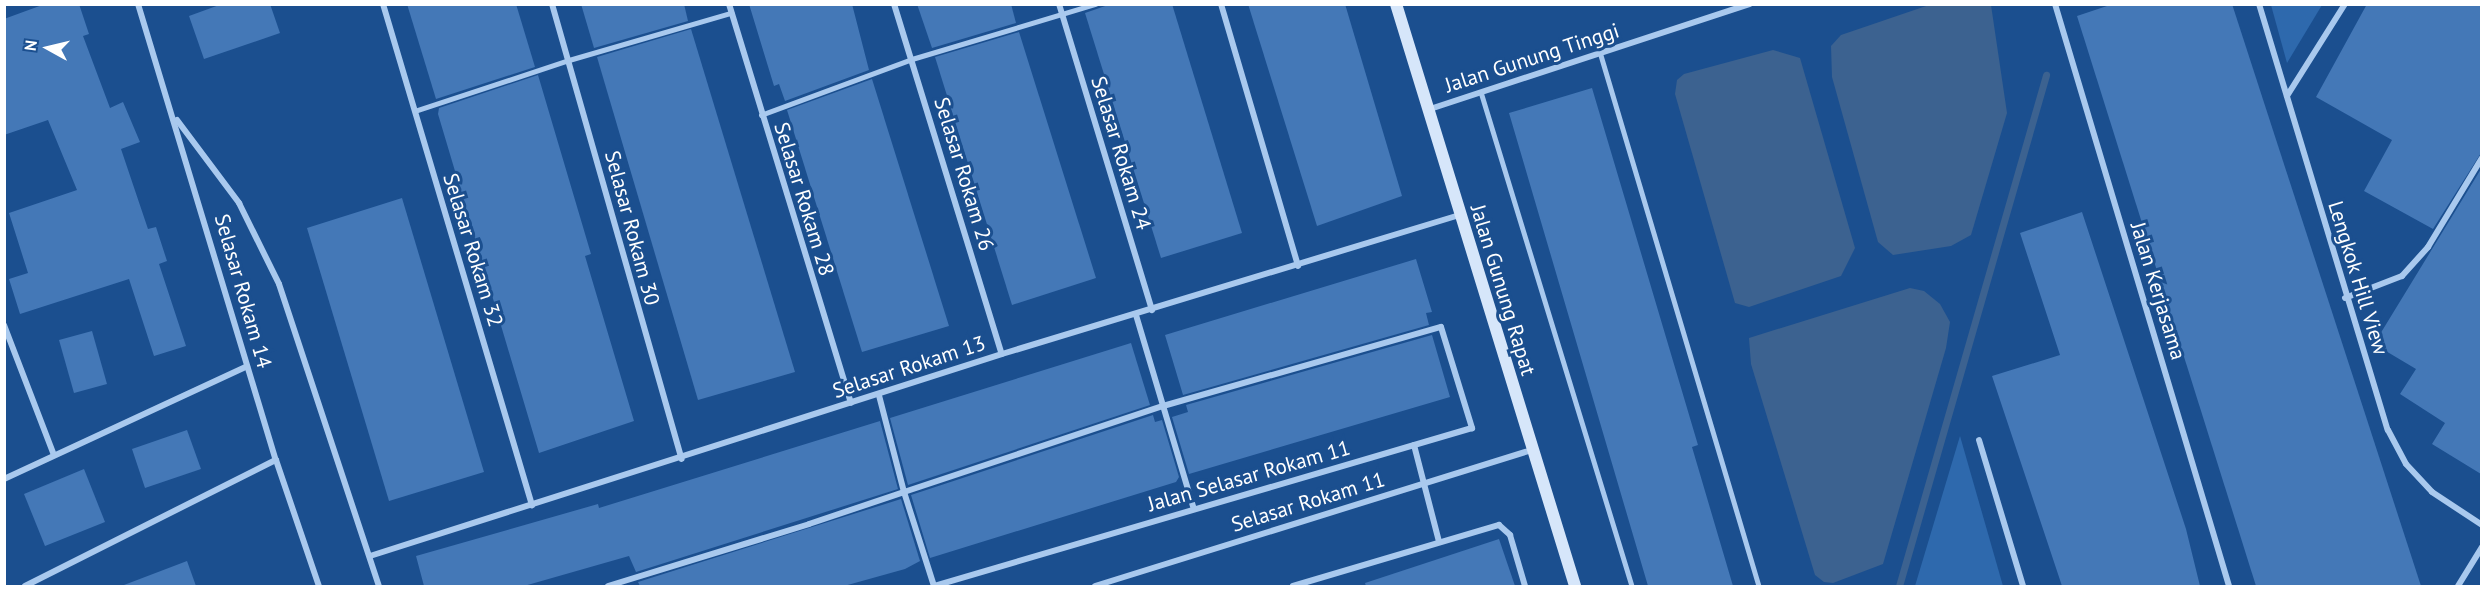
<!DOCTYPE html>
<style>
body{margin:0}
#map{position:relative;width:2486px;height:591px;overflow:hidden;background:#1b4f8f;font-family:"PT Sans",sans-serif}
div>[style]{position:absolute}
.green>*{inset:0;background:#2e69ad}
.water>*{inset:0;background:#3c6290}
.stream>*{height:7px;margin:-3.5px;padding:0 3.5px;transform-origin:3.5px;border-radius:3.5px;background:#3c6290}
.building>*{inset:0;background:#4478b7}
.lane>*{height:4.5px;margin:-2.25px;padding:0 2.25px;transform-origin:2.25px;border-radius:2.25px;background:#a9c9ee}
.street>*{height:6px;margin:-3px;padding:0 3px;transform-origin:3px;border-radius:3px;background:#a9c9ee}
.secondary>*{height:12px;margin:-6px;padding:0 6px;transform-origin:6px;border-radius:6px;background:#d6e6fa}
span{translate:-50% -50%;white-space:nowrap;text-align:center;line-height:1.15;-webkit-text-stroke:6px #1b4f8f;paint-order:stroke}
.street-label{font-size:21px;color:#fff}
.frame{position:absolute;inset:0;border:6px solid #fff;pointer-events:none}
.north{position:absolute;left:18px;top:18px;width:60px;height:60px;-webkit-text-stroke:4px #1b4f8f;paint-order:stroke;rotate:278deg;font-size:16px;font-weight:700;line-height:24px;text-align:center;color:#fff}
.north::after{content:'';display:block;margin:auto;width:21px;height:27px;background:#fff;clip-path:polygon(50% 0,100% 100%,50% 72%,0 100%)}
</style>
<div id="map">
<div class="green">
<div style="clip-path:polygon(2271px 5px,2322px 5px,2287px 63px)"></div>
<div style="clip-path:polygon(1960px 436px,2003px 586px,1915px 586px)"></div>
</div>
<div class="water">
<div style="clip-path:polygon(1932px 4px,1991px 5px,2007px 113px,1971px 235px,1951px 246px,1893px 255px,1878px 242px,1832px 77px,1831px 46px,1841px 35px)"></div>
<div style="clip-path:polygon(1773px 50px,1800px 58px,1855px 248px,1841px 276px,1749px 307px,1735px 303px,1675px 94px,1677px 80px,1684px 74px)"></div>
<div style="clip-path:polygon(1910px 288px,1924px 291px,1940px 304px,1950px 322px,1946px 348px,1883px 564px,1833px 583px,1824px 582px,1815px 575px,1751px 364px,1749px 338px)"></div>
</div>
<div class="stream">
<div style="left:1899px;top:586px;width:532px;rotate:-73.95deg"></div>
</div>
<div class="building">
<div style="clip-path:polygon(45px 4px,79px 4px,89px 34px,83px 36px,110px 108px,123px 102px,140px 142px,121px 149px,148px 229px,156px 227px,167px 261px,159px 264px,186px 346px,154px 356px,129px 279px,20px 314px,9px 279px,28px 273px,9px 213px,77px 190px,48px 120px,4px 135px,4px 19px)"></div>
<div style="clip-path:polygon(222px 4px,270px 4px,280px 33px,204px 59px,189px 16px)"></div>
<div style="clip-path:polygon(407px 4px,516px 4px,535px 67px,436px 99px)"></div>
<div style="clip-path:polygon(581px 4px,684px 4px,688px 21px,594px 48px)"></div>
<div style="clip-path:polygon(749px 4px,852px 4px,869px 70px,785px 101px,779px 84px,774px 86px)"></div>
<div style="clip-path:polygon(917px 4px,1011px 4px,1016px 23px,932px 48px)"></div>
<div style="clip-path:polygon(1111px 4px,1172px 4px,1242px 233px,1161px 258px,1085px 13px)"></div>
<div style="clip-path:polygon(1248px 4px,1345px 4px,1402px 196px,1317px 226px)"></div>
<div style="clip-path:polygon(2113px 4px,2232px 4px,2421px 586px,2256px 586px,2077px 16px)"></div>
<div style="clip-path:polygon(2367px 4px,2481px 4px,2481px 153px,2433px 229px,2364px 191px,2392px 140px,2316px 97px)"></div>
<div style="clip-path:polygon(691px 29px,795px 372px,698px 400px,597px 57px)"></div>
<div style="clip-path:polygon(1019px 32px,1096px 278px,1012px 305px,935px 57px)"></div>
<div style="clip-path:polygon(538px 75px,591px 254px,585px 256px,634px 421px,539px 453px,438px 114px,439px 108px)"></div>
<div style="clip-path:polygon(872px 79px,949px 326px,862px 352px,787px 110px)"></div>
<div style="clip-path:polygon(1592px 88px,1698px 445px,1692px 447px,1733px 586px,1648px 586px,1509px 113px)"></div>
<div style="clip-path:polygon(2481px 169px,2481px 474px,2432px 444px,2445px 423px,2400px 394px,2416px 369px,2374px 344px)"></div>
<div style="clip-path:polygon(402px 198px,484px 472px,389px 501px,307px 228px)"></div>
<div style="clip-path:polygon(2082px 212px,2186px 529px,2200px 586px,2062px 586px,1992px 376px,2060px 355px,2020px 233px)"></div>
<div style="clip-path:polygon(1416px 259px,1432px 312px,1426px 313px,1429px 325px,1183px 395px,1165px 335px)"></div>
<div style="clip-path:polygon(92px 331px,107px 384px,74px 393px,59px 340px)"></div>
<div style="clip-path:polygon(1432px 335px,1450px 397px,1189px 474px,1172px 417px,1188px 412px,1186px 405px)"></div>
<div style="clip-path:polygon(1131px 343px,1150px 405px,908px 485px,890px 418px)"></div>
<div style="clip-path:polygon(1153px 415px,1155px 422px,1162px 420px,1179px 477px,1176px 482px,930px 558px,911px 495px)"></div>
<div style="clip-path:polygon(880px 421px,898px 489px,636px 572px,629px 556px,524px 586px,424px 586px,416px 556px,598px 504px,599px 508px)"></div>
<div style="clip-path:polygon(187px 430px,201px 469px,145px 488px,132px 449px)"></div>
<div style="clip-path:polygon(84px 469px,105px 522px,45px 546px,24px 494px)"></div>
<div style="clip-path:polygon(901px 499px,920px 561px,905px 569px,844px 586px,640px 586px,638px 582px)"></div>
<div style="clip-path:polygon(1499px 539px,1515px 586px,1366px 586px,1365px 583px)"></div>
<div style="clip-path:polygon(187px 561px,196px 586px,124px 586px,124px 585px)"></div>
</div>
<div class="lane">
<div style="left:1600px;top:52px;width:557px;rotate:73.42deg"></div>
<div style="left:1481px;top:92px;width:517px;rotate:73deg"></div>
<div style="left:415px;top:111px;width:162px;rotate:-18.3deg"></div>
<div style="left:569px;top:60px;width:169px;rotate:-16.2deg"></div>
<div style="left:761px;top:115px;width:161px;rotate:-20.3deg"></div>
<div style="left:912px;top:59px;width:191px;rotate:-16.7deg"></div>
</div>
<div class="street">
<div style="left:138px;top:4px;width:476px;rotate:73.2deg"></div>
<div style="left:276px;top:460px;width:133px;rotate:71.2deg"></div>
<div style="left:383px;top:4px;width:523px;rotate:73.44deg"></div>
<div style="left:552px;top:4px;width:473px;rotate:74.1deg"></div>
<div style="left:729px;top:4px;width:417px;rotate:73deg"></div>
<div style="left:894px;top:4px;width:366px;rotate:72.9deg"></div>
<div style="left:1059px;top:4px;width:320px;rotate:73.1deg"></div>
<div style="left:1221px;top:4px;width:273px;rotate:73.6deg"></div>
<div style="left:2055px;top:4px;width:607px;rotate:73.35deg"></div>
<div style="left:2259px;top:4px;width:445px;rotate:73.2deg"></div>
<div style="left:2388px;top:430px;width:38px;rotate:62deg"></div>
<div style="left:2406px;top:464px;width:38px;rotate:47deg"></div>
<div style="left:2432px;top:492px;width:60px;rotate:33.4deg"></div>
<div style="left:2287px;top:96px;width:109px;rotate:-57.8deg"></div>
<div style="left:1427px;top:110px;width:340px;rotate:-18.2deg"></div>
<div style="left:177px;top:120px;width:104px;rotate:53.2deg"></div>
<div style="left:239px;top:203px;width:90px;rotate:63.7deg"></div>
<div style="left:279px;top:284px;width:318px;rotate:71.7deg"></div>
<div style="left:2345px;top:298px;width:61px;rotate:-21.1deg"></div>
<div style="left:2402px;top:276px;width:39px;rotate:-48deg"></div>
<div style="left:2428px;top:247px;width:104px;rotate:-58.8deg"></div>
<div style="left:1136px;top:315px;width:202px;rotate:73.4deg"></div>
<div style="left:4px;top:325px;width:139px;rotate:69deg"></div>
<div style="left:1979px;top:440px;width:152px;rotate:73.2deg"></div>
<div style="left:1414px;top:445px;width:100px;rotate:75.5deg"></div>
<div style="left:4px;top:479px;width:268px;rotate:-24.9deg"></div>
<div style="left:370px;top:556px;width:663px;rotate:-17.72deg"></div>
<div style="left:1002px;top:354px;width:479px;rotate:-16.9deg"></div>
<div style="left:25px;top:586px;width:281px;rotate:-26.7deg"></div>
<div style="left:608px;top:586px;width:210px;rotate:-17.1deg"></div>
<div style="left:809px;top:524px;width:100px;rotate:-18.6deg"></div>
<div style="left:904px;top:492px;width:273px;rotate:-18.4deg"></div>
<div style="left:1163px;top:406px;width:289px;rotate:-15.9deg"></div>
<div style="left:1441px;top:327px;width:106px;rotate:72.9deg"></div>
<div style="left:1472px;top:428px;width:561px;rotate:163.63deg"></div>
<div style="left:934px;top:586px;width:99px;rotate:-107.7deg"></div>
<div style="left:904px;top:492px;width:100px;rotate:-104.5deg"></div>
<div style="left:1095px;top:586px;width:457px;rotate:-17.3deg"></div>
<div style="left:1293px;top:586px;width:215px;rotate:-16.5deg"></div>
<div style="left:1499px;top:525px;width:15px;rotate:42deg"></div>
<div style="left:1510px;top:535px;width:53px;rotate:73.6deg"></div>
<div style="left:2458px;top:586px;width:46px;rotate:-58.4deg"></div>
</div>
<div class="secondary">
<div style="left:1396px;top:4px;width:609px;rotate:72.9deg"></div>
</div>
<div class="street-label">
<span style="left:1532px;top:58px;rotate:-18deg">Jalan Gunung Tinggi</span>
<span style="left:1121px;top:153px;rotate:73deg">Selasar Rokam 24</span>
<span style="left:964px;top:174px;rotate:73deg">Selasar Rokam 26</span>
<span style="left:804px;top:199px;rotate:73deg">Selasar Rokam 28</span>
<span style="left:632px;top:228px;rotate:75deg">Selasar Rokam 30</span>
<span style="left:473px;top:250px;rotate:73deg">Selasar Rokam 32</span>
<span style="left:2358px;top:278px;rotate:73deg">Lengkok Hill View</span>
<span style="left:1503px;top:290px;rotate:73deg">Jalan Gunung Rapat</span>
<span style="left:243px;top:291px;rotate:74deg">Selasar Rokam 14</span>
<span style="left:2158px;top:291px;rotate:73deg">Jalan Kerjasama</span>
<span style="left:909px;top:367px;rotate:-18deg">Selasar Rokam 13</span>
<span style="left:1249px;top:476px;rotate:-16deg">Jalan Selasar Rokam 11</span>
<span style="left:1308px;top:502px;rotate:-17deg">Selasar Rokam 11</span>
</div>
<div class="frame"></div>
<div class="north">N</div>
</div>
